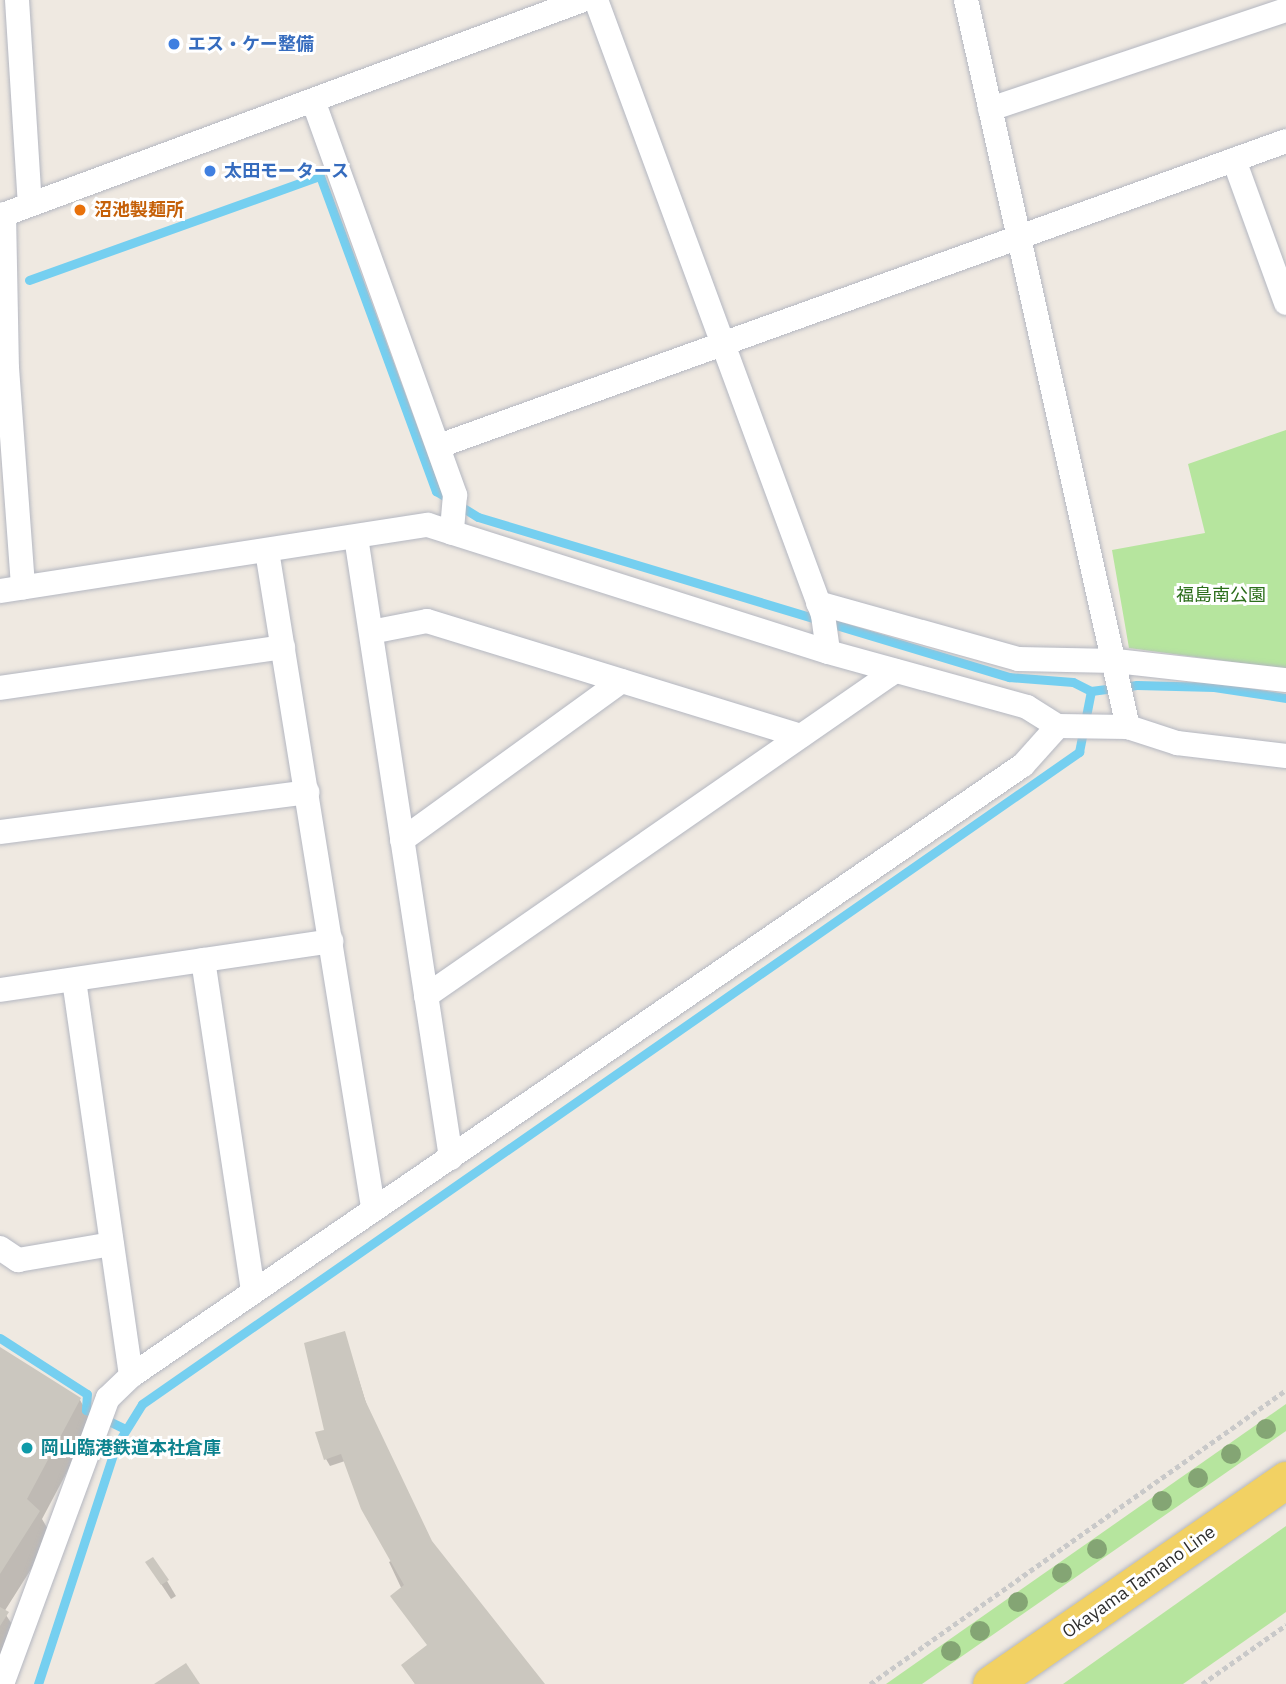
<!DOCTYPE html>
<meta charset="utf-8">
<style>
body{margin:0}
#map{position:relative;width:1286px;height:1684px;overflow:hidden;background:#efe9e1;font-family:"IBM Plex Sans","Noto Sans JP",sans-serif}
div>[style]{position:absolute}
.green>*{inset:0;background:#b6e59e}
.shadow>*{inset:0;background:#0003}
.stream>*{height:9px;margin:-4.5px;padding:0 4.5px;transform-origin:4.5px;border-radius:4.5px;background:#75cff0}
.building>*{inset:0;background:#cbc7bf}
.path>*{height:4.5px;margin-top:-2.25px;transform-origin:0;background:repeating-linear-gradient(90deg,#c9c9c9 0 5px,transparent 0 8.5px)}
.roads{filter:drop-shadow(0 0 2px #b4b7c1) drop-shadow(0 0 2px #b4b7c1)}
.minor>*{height:24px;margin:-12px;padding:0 12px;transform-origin:12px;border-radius:12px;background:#fff}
.primary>*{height:37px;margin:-18.5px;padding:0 18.5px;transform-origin:18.5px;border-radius:18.5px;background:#f2d163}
.trees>*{width:20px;height:20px;margin:-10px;border-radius:50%;background:#84a574}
.dots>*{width:19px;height:19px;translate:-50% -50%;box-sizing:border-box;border:4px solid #fff;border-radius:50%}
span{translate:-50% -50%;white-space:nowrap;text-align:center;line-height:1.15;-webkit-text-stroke:6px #fff;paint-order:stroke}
.shop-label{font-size:18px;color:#366cbe;font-weight:700}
.left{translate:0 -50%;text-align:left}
.food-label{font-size:18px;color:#c56008;font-weight:700}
.park-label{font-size:18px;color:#2c6e1b}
.culture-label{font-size:18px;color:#0d838f;font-weight:700}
.street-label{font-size:18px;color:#2e2e2e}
</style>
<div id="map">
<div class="green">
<div style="clip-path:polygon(1286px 430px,1286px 669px,1129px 648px,1112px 550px,1205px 533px,1188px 464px)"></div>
<div style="clip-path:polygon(1286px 1404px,1286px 1431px,922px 1684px,886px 1684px)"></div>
<div style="clip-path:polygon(1286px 1526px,1286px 1612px,1183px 1684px,1063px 1684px)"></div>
</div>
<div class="shadow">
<div style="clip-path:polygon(344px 1333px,368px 1409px,433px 1545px,543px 1684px,415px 1684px,403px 1665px,429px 1647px,389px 1562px,395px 1559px,345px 1461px,330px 1466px,326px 1459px)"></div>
<div style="clip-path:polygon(0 1349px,80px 1400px,93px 1423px,42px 1519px,52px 1536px,4px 1612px,25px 1644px,0 1684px)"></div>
<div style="clip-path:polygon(157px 1578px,167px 1581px,176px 1596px,171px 1599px)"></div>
</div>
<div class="stream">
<div style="left:29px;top:280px;width:309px;rotate:-19.7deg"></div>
<div style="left:320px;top:176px;width:336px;rotate:69.8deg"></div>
<div style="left:436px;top:491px;width:49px;rotate:31.8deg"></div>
<div style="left:478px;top:517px;width:555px;rotate:16.77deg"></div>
<div style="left:1009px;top:677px;width:64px;rotate:4.5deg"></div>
<div style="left:1073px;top:682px;width:20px;rotate:27deg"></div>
<div style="left:1091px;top:691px;width:46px;rotate:-7.4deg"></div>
<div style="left:1137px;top:685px;width:77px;rotate:1.5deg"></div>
<div style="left:1214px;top:687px;width:73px;rotate:8.7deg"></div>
<div style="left:0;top:1338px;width:103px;rotate:32.8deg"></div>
<div style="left:87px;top:1394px;width:16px;rotate:94deg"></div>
<div style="left:86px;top:1410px;width:41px;rotate:25.9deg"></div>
<div style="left:38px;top:1684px;width:250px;rotate:-71.9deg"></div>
<div style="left:116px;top:1446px;width:49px;rotate:-58.2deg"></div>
<div style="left:142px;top:1404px;width:1142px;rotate:-34.83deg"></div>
<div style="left:1079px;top:752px;width:62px;rotate:-78.9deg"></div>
</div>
<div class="building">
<div style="clip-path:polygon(345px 1331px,365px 1400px,432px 1541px,545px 1684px,415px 1684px,401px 1665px,427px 1645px,390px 1596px,404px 1585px,361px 1509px,341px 1454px,324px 1460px,315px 1432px,324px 1430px,304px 1343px)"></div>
<div style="clip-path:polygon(0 1347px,81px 1398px,27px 1499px,40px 1511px,0 1574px)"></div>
<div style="clip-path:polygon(153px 1557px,169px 1580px,161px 1585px,145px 1562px)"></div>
<div style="clip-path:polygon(0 1607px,9px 1612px,0 1626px)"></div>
<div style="clip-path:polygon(186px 1663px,200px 1684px,154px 1684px)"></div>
</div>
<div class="path">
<div style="left:870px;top:1684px;width:509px;rotate:-35.25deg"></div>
<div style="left:1202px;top:1684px;width:103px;rotate:-35.1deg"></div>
</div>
<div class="roads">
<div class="minor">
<div style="left:17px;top:0;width:204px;rotate:86.4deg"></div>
<div style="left:596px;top:0;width:656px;rotate:69.74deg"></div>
<div style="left:823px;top:615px;width:37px;rotate:82deg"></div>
<div style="left:966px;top:0;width:745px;rotate:77.44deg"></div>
<div style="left:314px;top:103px;width:417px;rotate:70.2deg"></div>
<div style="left:455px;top:495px;width:38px;rotate:95deg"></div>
<div style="left:990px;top:109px;width:312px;rotate:-18.5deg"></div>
<div style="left:1234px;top:160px;width:152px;rotate:70deg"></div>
<div style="left:4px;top:214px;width:154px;rotate:88.9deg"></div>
<div style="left:7px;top:368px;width:220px;rotate:85.8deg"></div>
<div style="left:0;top:216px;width:622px;rotate:-20.33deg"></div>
<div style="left:439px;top:446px;width:900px;rotate:-19.8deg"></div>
<div style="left:356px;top:537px;width:628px;rotate:81.3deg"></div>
<div style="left:267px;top:551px;width:665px;rotate:80.82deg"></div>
<div style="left:0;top:591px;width:433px;rotate:-8.8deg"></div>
<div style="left:428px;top:525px;width:420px;rotate:17.6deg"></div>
<div style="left:828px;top:652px;width:206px;rotate:15.4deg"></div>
<div style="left:1027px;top:707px;width:36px;rotate:32deg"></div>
<div style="left:1058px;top:726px;width:70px;rotate:0.8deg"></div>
<div style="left:1128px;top:727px;width:52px;rotate:18.1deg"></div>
<div style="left:1177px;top:743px;width:110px;rotate:6.8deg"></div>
<div style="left:818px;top:603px;width:208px;rotate:15.6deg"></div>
<div style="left:1018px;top:659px;width:98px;rotate:1.2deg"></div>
<div style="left:1116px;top:661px;width:171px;rotate:6.4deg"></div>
<div style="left:371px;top:632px;width:57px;rotate:-11.1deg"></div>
<div style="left:427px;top:621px;width:391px;rotate:17.1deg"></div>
<div style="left:0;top:688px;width:286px;rotate:-8.2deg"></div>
<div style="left:0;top:832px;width:310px;rotate:-7.4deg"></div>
<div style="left:402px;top:840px;width:271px;rotate:-35.9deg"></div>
<div style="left:203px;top:960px;width:335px;rotate:81.4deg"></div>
<div style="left:74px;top:980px;width:400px;rotate:81.8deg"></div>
<div style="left:0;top:990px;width:335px;rotate:-8.4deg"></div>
<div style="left:426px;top:996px;width:571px;rotate:-34.72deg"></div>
<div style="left:0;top:1248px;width:22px;rotate:34deg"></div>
<div style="left:18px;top:1260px;width:95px;rotate:-9.7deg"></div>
<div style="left:2px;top:1684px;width:305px;rotate:-69.7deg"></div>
<div style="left:108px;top:1398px;width:32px;rotate:-44deg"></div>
<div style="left:131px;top:1376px;width:1081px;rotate:-34.41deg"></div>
<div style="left:1023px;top:765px;width:52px;rotate:-48.1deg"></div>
</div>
<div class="primary">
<div style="left:991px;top:1684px;width:359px;rotate:-34.7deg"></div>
</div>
</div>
<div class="trees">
<div style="left:1266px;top:1429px"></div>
<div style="left:1231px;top:1454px"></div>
<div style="left:1198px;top:1478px"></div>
<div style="left:1162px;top:1501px"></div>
<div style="left:1097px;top:1549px"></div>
<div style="left:1062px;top:1573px"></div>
<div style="left:1018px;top:1602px"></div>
<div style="left:980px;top:1631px"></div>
<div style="left:951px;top:1651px"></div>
</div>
<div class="dots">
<div style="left:174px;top:44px;background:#3f7fe0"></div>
<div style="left:210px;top:171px;background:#3f7fe0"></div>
<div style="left:80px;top:210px;background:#e8710a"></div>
<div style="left:27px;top:1448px;background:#0f9aa8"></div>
</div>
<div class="shop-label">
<span class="left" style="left:188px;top:44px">エス・ケー整備</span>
<span class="left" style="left:224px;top:171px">太田モータース</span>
</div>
<div class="food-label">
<span class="left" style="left:94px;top:210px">沼池製麺所</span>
</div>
<div class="park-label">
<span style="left:1221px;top:595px">福島南公園</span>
</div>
<div class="culture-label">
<span class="left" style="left:41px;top:1448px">岡山臨港鉄道本社倉庫</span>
</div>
<div class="street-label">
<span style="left:1139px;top:1582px;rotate:-35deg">Okayama Tamano Line</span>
</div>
</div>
